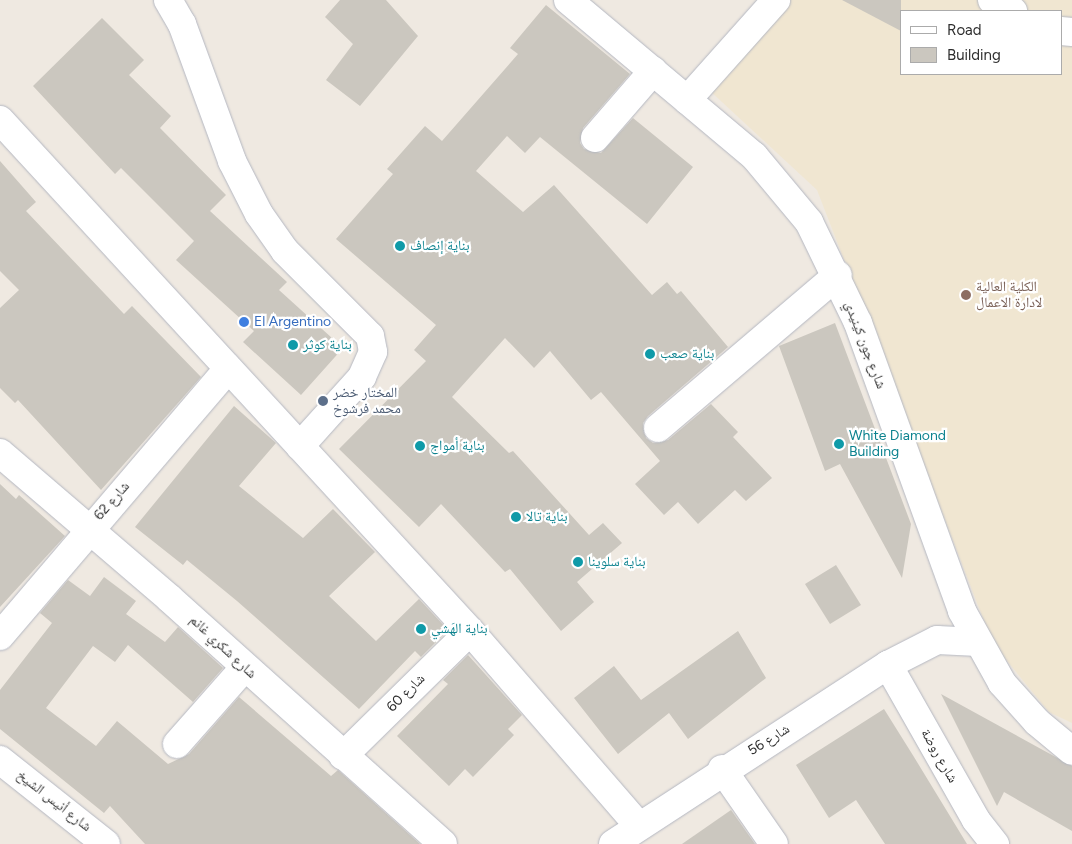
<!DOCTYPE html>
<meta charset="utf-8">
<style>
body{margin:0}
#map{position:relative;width:1072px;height:844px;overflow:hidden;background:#efe9e1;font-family:Figtree,"Noto Naskh Arabic",sans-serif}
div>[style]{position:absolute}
.education>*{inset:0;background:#f0e6d1}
.building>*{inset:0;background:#cbc7bf}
.roads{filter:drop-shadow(0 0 1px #b4b7c1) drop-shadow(0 0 1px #b4b7c1)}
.minor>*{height:28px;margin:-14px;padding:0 14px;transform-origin:14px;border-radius:14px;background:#fff}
.dots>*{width:14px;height:14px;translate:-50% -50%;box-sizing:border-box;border:2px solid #fff;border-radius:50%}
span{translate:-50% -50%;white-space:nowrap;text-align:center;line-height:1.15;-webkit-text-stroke:4.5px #fff;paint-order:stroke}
.culture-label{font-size:14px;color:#0d838f}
.left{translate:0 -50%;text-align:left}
.education-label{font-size:14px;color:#785e54}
.shop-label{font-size:14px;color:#366cbe}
.street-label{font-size:14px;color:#2e2e2e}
.service-label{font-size:14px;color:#4e5e75}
.legend{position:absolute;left:900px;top:10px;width:162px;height:65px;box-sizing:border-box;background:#fff;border:1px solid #ababab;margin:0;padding:6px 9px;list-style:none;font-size:15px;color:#2e2e2e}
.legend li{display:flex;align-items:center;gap:10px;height:25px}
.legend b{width:25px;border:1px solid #ababab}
</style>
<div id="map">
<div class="education">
<div style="clip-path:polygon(evenodd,763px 0,1072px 0,1072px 723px,1049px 712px,993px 644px,817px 190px,694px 76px,763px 0,901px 11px,1061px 11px,1061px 74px,901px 74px,901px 11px)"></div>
</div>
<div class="building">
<div style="clip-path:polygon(340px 0,386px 0,418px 36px,360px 106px,326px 80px,353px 44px,325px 17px)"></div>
<div style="clip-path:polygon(842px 0,901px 0,901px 31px)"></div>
<div style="clip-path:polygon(546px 5px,630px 74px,583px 128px,580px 143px,584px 149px,601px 153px,633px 118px,693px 167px,647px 224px,540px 137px,525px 153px,507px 136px,476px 171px,523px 212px,554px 185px,652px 295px,667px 282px,677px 294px,681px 291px,728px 347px,648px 416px,643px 423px,646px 438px,653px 443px,668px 440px,711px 404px,738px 432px,733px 437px,772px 478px,746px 501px,735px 490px,698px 524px,678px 502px,664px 515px,635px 484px,660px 461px,601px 392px,591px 400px,550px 351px,534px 368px,505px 338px,452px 397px,509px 453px,513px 451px,589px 535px,603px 523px,622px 543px,577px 582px,594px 602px,561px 631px,510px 569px,505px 572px,441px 504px,419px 527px,339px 449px,426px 361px,414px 350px,436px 325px,336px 239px,393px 174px,387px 169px,425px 126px,442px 141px,518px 54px,510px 48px)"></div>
<div style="clip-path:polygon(102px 18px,144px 60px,129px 75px,171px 116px,160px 128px,226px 195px,210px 211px,287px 282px,279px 290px,343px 348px,301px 395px,243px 342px,254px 331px,176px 260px,194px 241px,121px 168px,115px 174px,33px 86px)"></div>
<div style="clip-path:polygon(0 161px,36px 202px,26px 211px,124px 314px,132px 306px,201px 377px,101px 490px,18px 400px,15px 403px,0 388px,0 308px,19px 290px,0 271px)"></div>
<div style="clip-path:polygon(835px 323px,911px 524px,902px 578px,840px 464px,825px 471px,779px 346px)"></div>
<div style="clip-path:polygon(234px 406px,276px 443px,239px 486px,303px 538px,333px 509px,375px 552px,329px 596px,376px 641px,419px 599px,448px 630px,421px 657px,415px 651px,359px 709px,237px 601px,187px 560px,183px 565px,135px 527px)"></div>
<div style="clip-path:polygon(0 484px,16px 499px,19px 495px,65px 536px,0 607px)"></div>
<div style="clip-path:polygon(836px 565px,861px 605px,830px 624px,805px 584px)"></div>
<div style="clip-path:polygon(104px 577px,136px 601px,126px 614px,165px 642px,178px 627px,223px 668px,193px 702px,128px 645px,115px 662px,93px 646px,46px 708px,96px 746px,117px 721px,168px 764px,189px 754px,239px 697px,331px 776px,338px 770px,420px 844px,145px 844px,110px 806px,104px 813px,0 729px,0 690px,52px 623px,40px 613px,68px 580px,90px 596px)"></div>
<div style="clip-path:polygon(738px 631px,766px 678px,688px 739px,669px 713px,618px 754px,574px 698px,614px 666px,641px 700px)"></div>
<div style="clip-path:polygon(468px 655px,522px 715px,508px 729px,514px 735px,473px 777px,465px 769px,449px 786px,397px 736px,448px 684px,443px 680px)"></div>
<div style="clip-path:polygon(941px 694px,1072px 766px,1072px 831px,1004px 792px,997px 806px)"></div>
<div style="clip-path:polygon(884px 709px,914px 757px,967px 844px,885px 844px,856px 800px,829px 818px,796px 765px)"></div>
<div style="clip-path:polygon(731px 810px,755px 844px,682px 844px)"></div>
</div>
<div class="roads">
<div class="minor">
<div style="left:168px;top:0;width:28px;rotate:60deg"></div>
<div style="left:182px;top:24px;width:146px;rotate:69.9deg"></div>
<div style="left:232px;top:161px;width:59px;rotate:63deg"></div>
<div style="left:259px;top:214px;width:45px;rotate:54.9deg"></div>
<div style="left:285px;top:251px;width:120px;rotate:45deg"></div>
<div style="left:370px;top:336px;width:16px;rotate:79deg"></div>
<div style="left:373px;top:352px;width:27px;rotate:114deg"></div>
<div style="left:362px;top:377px;width:93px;rotate:131.9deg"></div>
<div style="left:568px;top:0;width:243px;rotate:40deg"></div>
<div style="left:754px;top:156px;width:86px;rotate:50.2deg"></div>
<div style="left:809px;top:222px;width:112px;rotate:64.1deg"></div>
<div style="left:858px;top:323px;width:306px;rotate:70.1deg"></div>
<div style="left:962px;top:611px;width:82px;rotate:60.9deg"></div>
<div style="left:1002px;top:683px;width:52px;rotate:48.1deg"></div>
<div style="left:1037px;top:722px;width:45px;rotate:39.6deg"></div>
<div style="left:992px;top:0;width:24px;rotate:28deg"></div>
<div style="left:1061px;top:31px;width:11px;rotate:5deg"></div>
<div style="left:687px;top:100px;width:134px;rotate:-48.3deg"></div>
<div style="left:0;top:120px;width:694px;rotate:47.39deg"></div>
<div style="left:470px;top:631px;width:258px;rotate:49.1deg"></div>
<div style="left:595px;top:138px;width:89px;rotate:-49.1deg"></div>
<div style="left:658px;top:428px;width:236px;rotate:-40.4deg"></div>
<div style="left:0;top:453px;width:223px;rotate:40.6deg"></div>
<div style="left:169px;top:598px;width:368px;rotate:41.9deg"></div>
<div style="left:0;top:636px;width:351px;rotate:-49.5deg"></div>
<div style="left:888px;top:665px;width:178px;rotate:60.4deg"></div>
<div style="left:976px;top:820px;width:31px;rotate:52deg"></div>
<div style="left:177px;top:744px;width:101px;rotate:-48.6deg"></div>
<div style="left:343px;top:756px;width:178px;rotate:-44.5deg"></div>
<div style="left:0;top:760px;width:135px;rotate:38.4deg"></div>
<div style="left:722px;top:769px;width:91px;rotate:55.3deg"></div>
<div style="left:613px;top:844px;width:328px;rotate:-33.1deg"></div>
<div style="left:888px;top:665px;width:55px;rotate:-27deg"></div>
<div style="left:937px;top:640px;width:41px;rotate:2.8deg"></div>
</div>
</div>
<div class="dots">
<div style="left:400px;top:246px;background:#0f9aa8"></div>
<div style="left:966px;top:295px;background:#8d6e63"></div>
<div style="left:244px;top:322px;background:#3f7fe0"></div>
<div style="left:293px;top:345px;background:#0f9aa8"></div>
<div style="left:650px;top:354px;background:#0f9aa8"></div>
<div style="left:323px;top:401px;background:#5c6f8a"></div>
<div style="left:839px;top:444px;background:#0f9aa8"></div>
<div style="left:420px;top:446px;background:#0f9aa8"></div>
<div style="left:516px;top:517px;background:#0f9aa8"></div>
<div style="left:578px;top:562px;background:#0f9aa8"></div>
<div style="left:421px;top:629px;background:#0f9aa8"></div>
</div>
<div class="culture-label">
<span class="left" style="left:410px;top:246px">بناية إنصاف</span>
<span class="left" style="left:303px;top:345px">بناية كوثر</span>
<span class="left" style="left:660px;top:354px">بناية صعب</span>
<span class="left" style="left:849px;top:444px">White Diamond<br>Building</span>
<span class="left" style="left:430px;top:446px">بناية أمواج</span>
<span class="left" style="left:526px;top:517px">بناية تالا</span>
<span class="left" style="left:588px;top:562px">بناية سلوينا</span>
<span class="left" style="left:431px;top:629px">بناية الهَشي</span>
</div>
<div class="education-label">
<span class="left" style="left:976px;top:295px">الكلية العالية<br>لادارة الاعمال</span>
</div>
<div class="shop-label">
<span class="left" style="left:254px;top:322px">El Argentino</span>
</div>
<div class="street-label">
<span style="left:865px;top:345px;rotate:69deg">شارع جون كينيدي</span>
<span style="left:112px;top:501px;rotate:-49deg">شارع 62</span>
<span style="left:223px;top:647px;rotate:43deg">شارع شكري غانم</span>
<span style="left:406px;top:693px;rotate:-45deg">شارع 60</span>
<span style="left:769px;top:740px;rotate:-32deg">شارع 56</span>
<span style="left:939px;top:756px;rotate:60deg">شارع روضة</span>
<span style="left:54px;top:801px;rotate:38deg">شارع أنيس الشيخ</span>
</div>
<div class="service-label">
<span class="left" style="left:333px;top:401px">المختار خضر<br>محمد فرشوخ</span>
</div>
<ul class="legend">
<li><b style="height:6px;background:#fff"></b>Road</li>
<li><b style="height:14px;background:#cbc7bf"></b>Building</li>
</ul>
</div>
